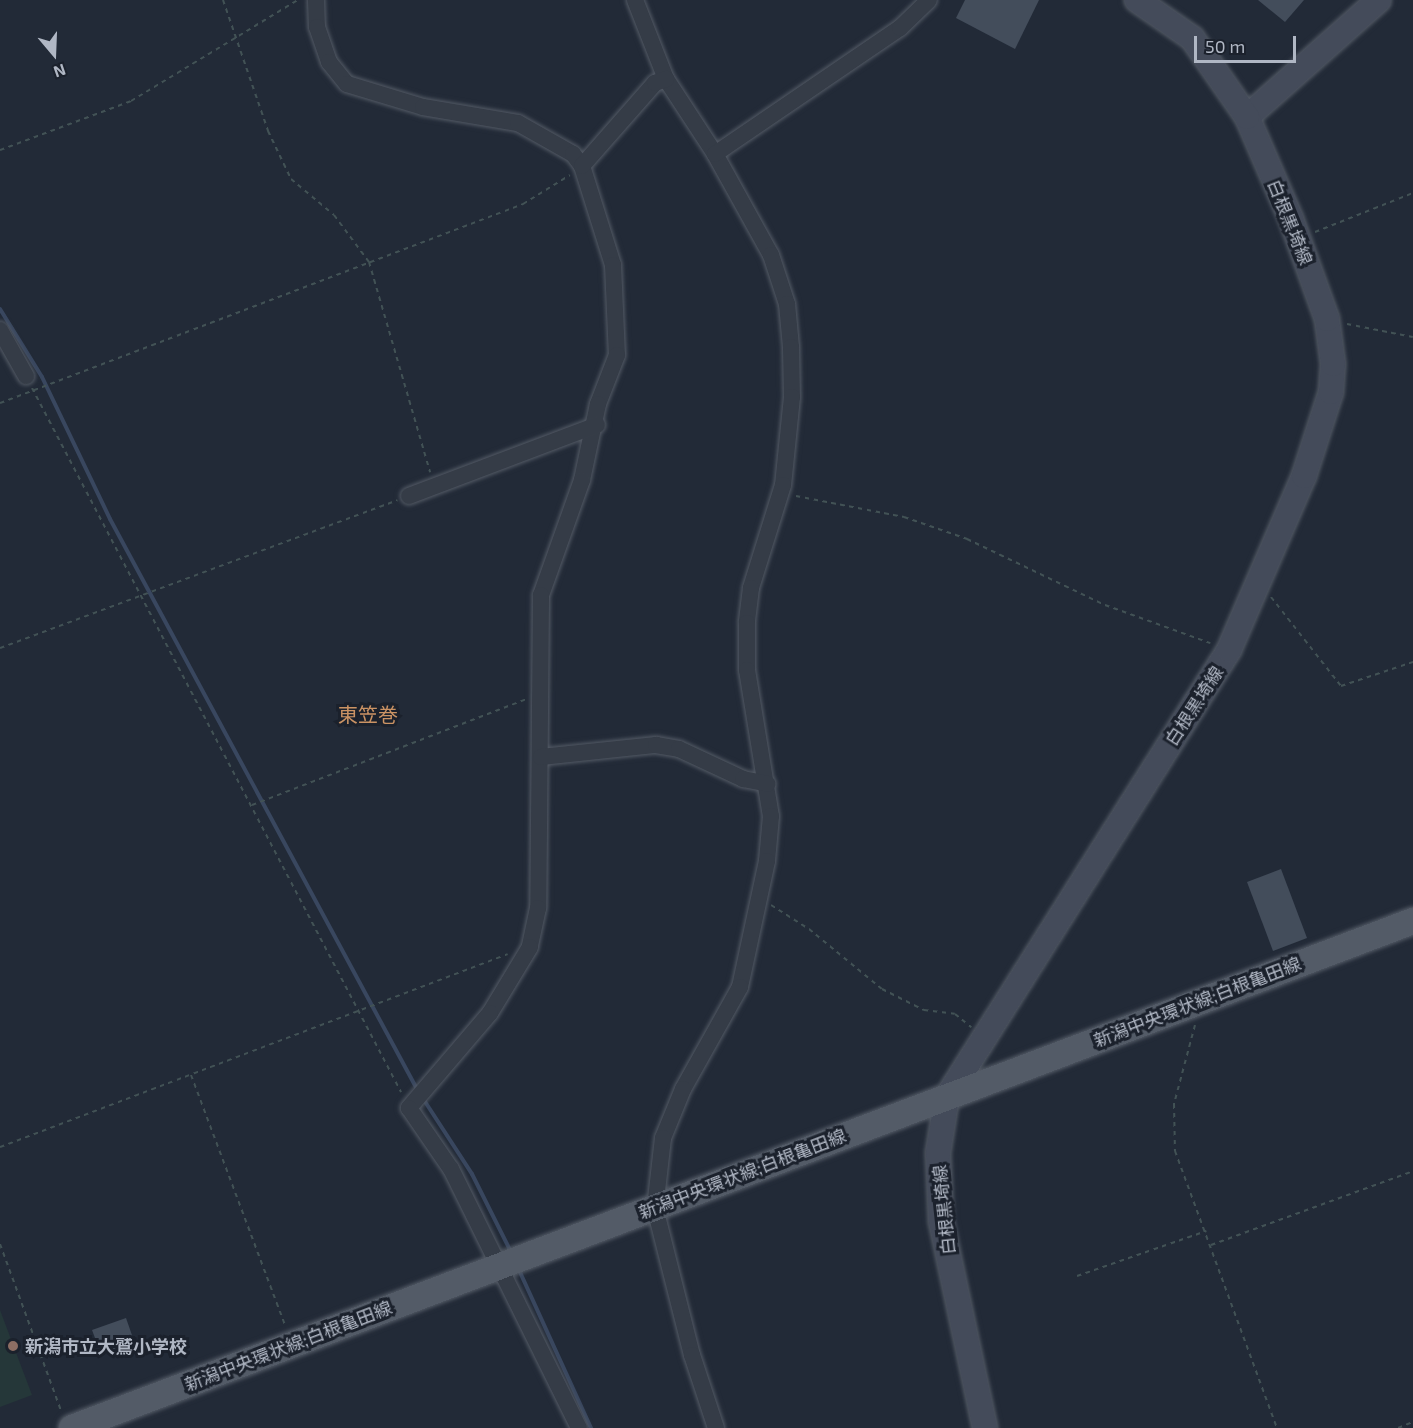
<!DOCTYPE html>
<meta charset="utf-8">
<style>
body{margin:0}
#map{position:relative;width:1413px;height:1428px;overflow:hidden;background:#222a37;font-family:"Exo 2","Noto Sans JP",sans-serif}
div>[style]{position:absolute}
.green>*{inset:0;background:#253739}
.stream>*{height:4px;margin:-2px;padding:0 2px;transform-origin:2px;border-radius:2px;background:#39475f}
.building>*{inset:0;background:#434d5b}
.path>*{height:2px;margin-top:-1px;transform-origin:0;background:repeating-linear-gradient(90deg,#425255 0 4.5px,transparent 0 9px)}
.roads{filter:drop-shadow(0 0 2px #535a65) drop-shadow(0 0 2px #535a65)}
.street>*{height:16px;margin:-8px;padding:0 8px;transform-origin:8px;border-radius:8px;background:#353c47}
.secondary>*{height:24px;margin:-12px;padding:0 12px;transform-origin:12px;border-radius:12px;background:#444b5a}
.primary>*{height:26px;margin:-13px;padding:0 13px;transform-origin:13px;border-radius:13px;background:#535b67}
.dots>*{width:16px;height:16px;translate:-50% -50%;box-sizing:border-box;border:3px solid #1b212c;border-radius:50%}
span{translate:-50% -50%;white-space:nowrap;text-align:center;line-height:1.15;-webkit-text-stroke:6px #1b212c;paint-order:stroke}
.street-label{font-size:18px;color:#b0b7c4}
.poi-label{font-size:18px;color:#b0b7c4;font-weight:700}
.left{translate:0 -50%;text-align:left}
.neighbourhood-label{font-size:20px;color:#cb9364}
.north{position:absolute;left:24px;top:24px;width:60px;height:60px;-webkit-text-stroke:4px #1b212c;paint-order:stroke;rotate:161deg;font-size:16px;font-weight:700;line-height:24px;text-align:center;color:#b0b7c4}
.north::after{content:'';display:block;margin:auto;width:21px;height:27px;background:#b0b7c4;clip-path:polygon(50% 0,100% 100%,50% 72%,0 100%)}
.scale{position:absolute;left:1194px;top:36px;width:102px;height:27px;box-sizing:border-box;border:3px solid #b0b7c4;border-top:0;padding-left:8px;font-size:18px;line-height:21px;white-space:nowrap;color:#b0b7c4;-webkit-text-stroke:4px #1b212c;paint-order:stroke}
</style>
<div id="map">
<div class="green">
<div style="clip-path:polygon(0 1310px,32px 1395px,0 1407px)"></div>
</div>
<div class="stream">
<div style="left:0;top:309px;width:80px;rotate:58.3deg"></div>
<div style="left:42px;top:377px;width:157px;rotate:64.4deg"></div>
<div style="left:110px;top:519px;width:650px;rotate:61.7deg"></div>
<div style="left:422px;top:1097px;width:92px;rotate:57deg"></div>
<div style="left:472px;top:1174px;width:87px;rotate:63.4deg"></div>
<div style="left:519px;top:1270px;width:174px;rotate:65.5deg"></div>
</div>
<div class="building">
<div style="clip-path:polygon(965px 0,1039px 0,1015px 49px,956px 18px)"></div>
<div style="clip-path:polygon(1258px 0,1304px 0,1285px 22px)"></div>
<div style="clip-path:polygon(1281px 869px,1307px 938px,1273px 951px,1247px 882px)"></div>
<div style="clip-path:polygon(126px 1318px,134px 1341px,101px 1354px,92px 1330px)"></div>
</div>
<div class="path">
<div style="left:223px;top:0;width:139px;rotate:71deg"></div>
<div style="left:268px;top:131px;width:53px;rotate:64.4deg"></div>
<div style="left:291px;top:179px;width:56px;rotate:39.9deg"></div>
<div style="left:334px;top:215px;width:59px;rotate:53.3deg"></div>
<div style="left:369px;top:262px;width:219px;rotate:73.8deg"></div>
<div style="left:0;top:150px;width:140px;rotate:-20.5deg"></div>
<div style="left:131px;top:101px;width:195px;rotate:-31.2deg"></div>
<div style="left:1315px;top:232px;width:105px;rotate:-21.7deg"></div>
<div style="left:1347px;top:324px;width:67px;rotate:11.1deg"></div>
<div style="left:32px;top:388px;width:795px;rotate:62.34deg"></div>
<div style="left:0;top:403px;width:560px;rotate:-20.83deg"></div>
<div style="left:523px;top:204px;width:55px;rotate:-31.7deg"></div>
<div style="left:796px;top:496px;width:110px;rotate:11deg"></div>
<div style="left:904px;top:517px;width:67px;rotate:19.2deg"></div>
<div style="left:967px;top:539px;width:153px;rotate:25.6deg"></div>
<div style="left:1105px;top:605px;width:112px;rotate:19.9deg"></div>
<div style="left:1271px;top:597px;width:113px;rotate:51.8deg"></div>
<div style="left:1341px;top:686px;width:76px;rotate:-18.4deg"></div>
<div style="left:0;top:648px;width:424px;rotate:-20.4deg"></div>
<div style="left:252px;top:805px;width:294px;rotate:-21.1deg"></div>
<div style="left:771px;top:905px;width:45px;rotate:32.3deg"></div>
<div style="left:809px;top:929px;width:94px;rotate:39.4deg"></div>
<div style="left:882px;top:989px;width:47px;rotate:26.6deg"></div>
<div style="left:924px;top:1010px;width:31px;rotate:7deg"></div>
<div style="left:955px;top:1014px;width:21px;rotate:39deg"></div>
<div style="left:1195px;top:1025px;width:82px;rotate:104.9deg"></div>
<div style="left:1174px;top:1104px;width:47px;rotate:88.8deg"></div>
<div style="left:1175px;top:1151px;width:295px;rotate:69.8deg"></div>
<div style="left:191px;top:1075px;width:270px;rotate:69.4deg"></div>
<div style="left:0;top:1147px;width:543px;rotate:-20.8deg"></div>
<div style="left:0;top:1244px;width:178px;rotate:69.9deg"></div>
<div style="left:1211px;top:1245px;width:215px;rotate:-20.1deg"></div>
<div style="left:1077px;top:1276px;width:137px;rotate:-19.2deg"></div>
<div style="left:1398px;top:1428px;width:16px;rotate:-22deg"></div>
</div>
<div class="roads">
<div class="street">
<div style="left:316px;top:0;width:27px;rotate:88deg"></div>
<div style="left:317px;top:27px;width:37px;rotate:71deg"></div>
<div style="left:329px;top:62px;width:28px;rotate:51deg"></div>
<div style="left:347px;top:84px;width:79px;rotate:16.8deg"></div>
<div style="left:423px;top:107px;width:96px;rotate:9.6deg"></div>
<div style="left:518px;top:123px;width:63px;rotate:29.4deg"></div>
<div style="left:573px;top:154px;width:15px;rotate:53deg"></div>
<div style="left:582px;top:166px;width:104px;rotate:72.6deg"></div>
<div style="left:613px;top:265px;width:90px;rotate:87.5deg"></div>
<div style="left:617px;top:355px;width:53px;rotate:111.2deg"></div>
<div style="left:598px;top:404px;width:78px;rotate:101.9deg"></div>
<div style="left:582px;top:480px;width:122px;rotate:109.6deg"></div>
<div style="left:541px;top:595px;width:313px;rotate:90.5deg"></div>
<div style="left:538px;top:908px;width:40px;rotate:102deg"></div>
<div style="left:530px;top:947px;width:77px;rotate:121.2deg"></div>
<div style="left:490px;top:1013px;width:125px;rotate:130.5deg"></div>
<div style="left:409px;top:1108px;width:74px;rotate:55.5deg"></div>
<div style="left:451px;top:1169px;width:289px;rotate:63.7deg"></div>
<div style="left:635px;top:0;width:85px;rotate:68.6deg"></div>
<div style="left:666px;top:79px;width:90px;rotate:56.8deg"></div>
<div style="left:715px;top:154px;width:115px;rotate:61deg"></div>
<div style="left:771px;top:255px;width:52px;rotate:71.9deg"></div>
<div style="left:787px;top:304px;width:43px;rotate:84.7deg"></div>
<div style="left:791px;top:347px;width:50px;rotate:88.9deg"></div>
<div style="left:792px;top:397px;width:88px;rotate:95.8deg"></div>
<div style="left:783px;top:485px;width:108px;rotate:107.3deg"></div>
<div style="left:751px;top:588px;width:35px;rotate:97deg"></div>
<div style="left:747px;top:623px;width:47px;rotate:90deg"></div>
<div style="left:747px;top:670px;width:148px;rotate:80.7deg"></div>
<div style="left:771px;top:816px;width:45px;rotate:95.1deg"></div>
<div style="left:767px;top:861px;width:129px;rotate:102.1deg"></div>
<div style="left:740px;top:987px;width:117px;rotate:119.2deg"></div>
<div style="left:683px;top:1089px;width:53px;rotate:112.2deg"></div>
<div style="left:663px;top:1138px;width:70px;rotate:96.5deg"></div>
<div style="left:655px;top:1208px;width:152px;rotate:75.9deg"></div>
<div style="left:692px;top:1355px;width:77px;rotate:71.8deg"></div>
<div style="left:715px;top:154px;width:224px;rotate:-34.3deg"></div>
<div style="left:900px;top:28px;width:40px;rotate:-44deg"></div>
<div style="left:582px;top:166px;width:111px;rotate:-48.7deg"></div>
<div style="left:655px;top:83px;width:12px;rotate:-20deg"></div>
<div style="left:0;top:330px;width:53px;rotate:60.5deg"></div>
<div style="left:409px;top:496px;width:201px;rotate:-20.7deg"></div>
<div style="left:541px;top:757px;width:116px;rotate:-6deg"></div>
<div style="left:656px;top:745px;width:23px;rotate:10deg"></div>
<div style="left:679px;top:749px;width:71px;rotate:25.1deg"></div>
<div style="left:743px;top:779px;width:25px;rotate:11deg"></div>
</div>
<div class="secondary">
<div style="left:1247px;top:117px;width:176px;rotate:-41.6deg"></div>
<div style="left:985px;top:1428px;width:212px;rotate:-102deg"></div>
<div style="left:941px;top:1221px;width:68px;rotate:-92.5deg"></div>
<div style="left:938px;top:1153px;width:57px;rotate:-80.9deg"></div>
<div style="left:947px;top:1097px;width:529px;rotate:-57.75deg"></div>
<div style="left:1229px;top:650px;width:189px;rotate:-66.7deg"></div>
<div style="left:1304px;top:476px;width:88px;rotate:-72.2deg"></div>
<div style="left:1331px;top:392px;width:28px;rotate:-86deg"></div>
<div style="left:1333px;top:364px;width:45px;rotate:-97.6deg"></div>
<div style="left:1327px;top:319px;width:106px;rotate:-109.8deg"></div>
<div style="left:1291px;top:219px;width:111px;rotate:-113.3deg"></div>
<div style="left:1247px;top:117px;width:96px;rotate:-124.8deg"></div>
<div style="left:1192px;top:38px;width:67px;rotate:-145.4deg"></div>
</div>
<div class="primary">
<div style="left:72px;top:1428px;width:1434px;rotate:-20.71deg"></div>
</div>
</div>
<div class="dots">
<div style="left:13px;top:1346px;background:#8d6e63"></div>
</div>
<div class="street-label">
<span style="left:1290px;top:222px;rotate:68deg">白根黒埼線</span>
<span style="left:1194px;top:706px;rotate:-57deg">白根黒埼線</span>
<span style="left:1197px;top:1002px;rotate:-21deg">新潟中央環状線;白根亀田線</span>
<span style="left:742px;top:1174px;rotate:-21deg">新潟中央環状線;白根亀田線</span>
<span style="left:944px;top:1210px;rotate:-96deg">白根黒埼線</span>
<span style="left:288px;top:1346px;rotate:-21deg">新潟中央環状線;白根亀田線</span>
</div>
<div class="poi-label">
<span class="left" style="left:25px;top:1346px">新潟市立大鷲小学校</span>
</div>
<div class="neighbourhood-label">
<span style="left:368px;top:714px">東笠巻</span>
</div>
<div class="north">N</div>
<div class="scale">50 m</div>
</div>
